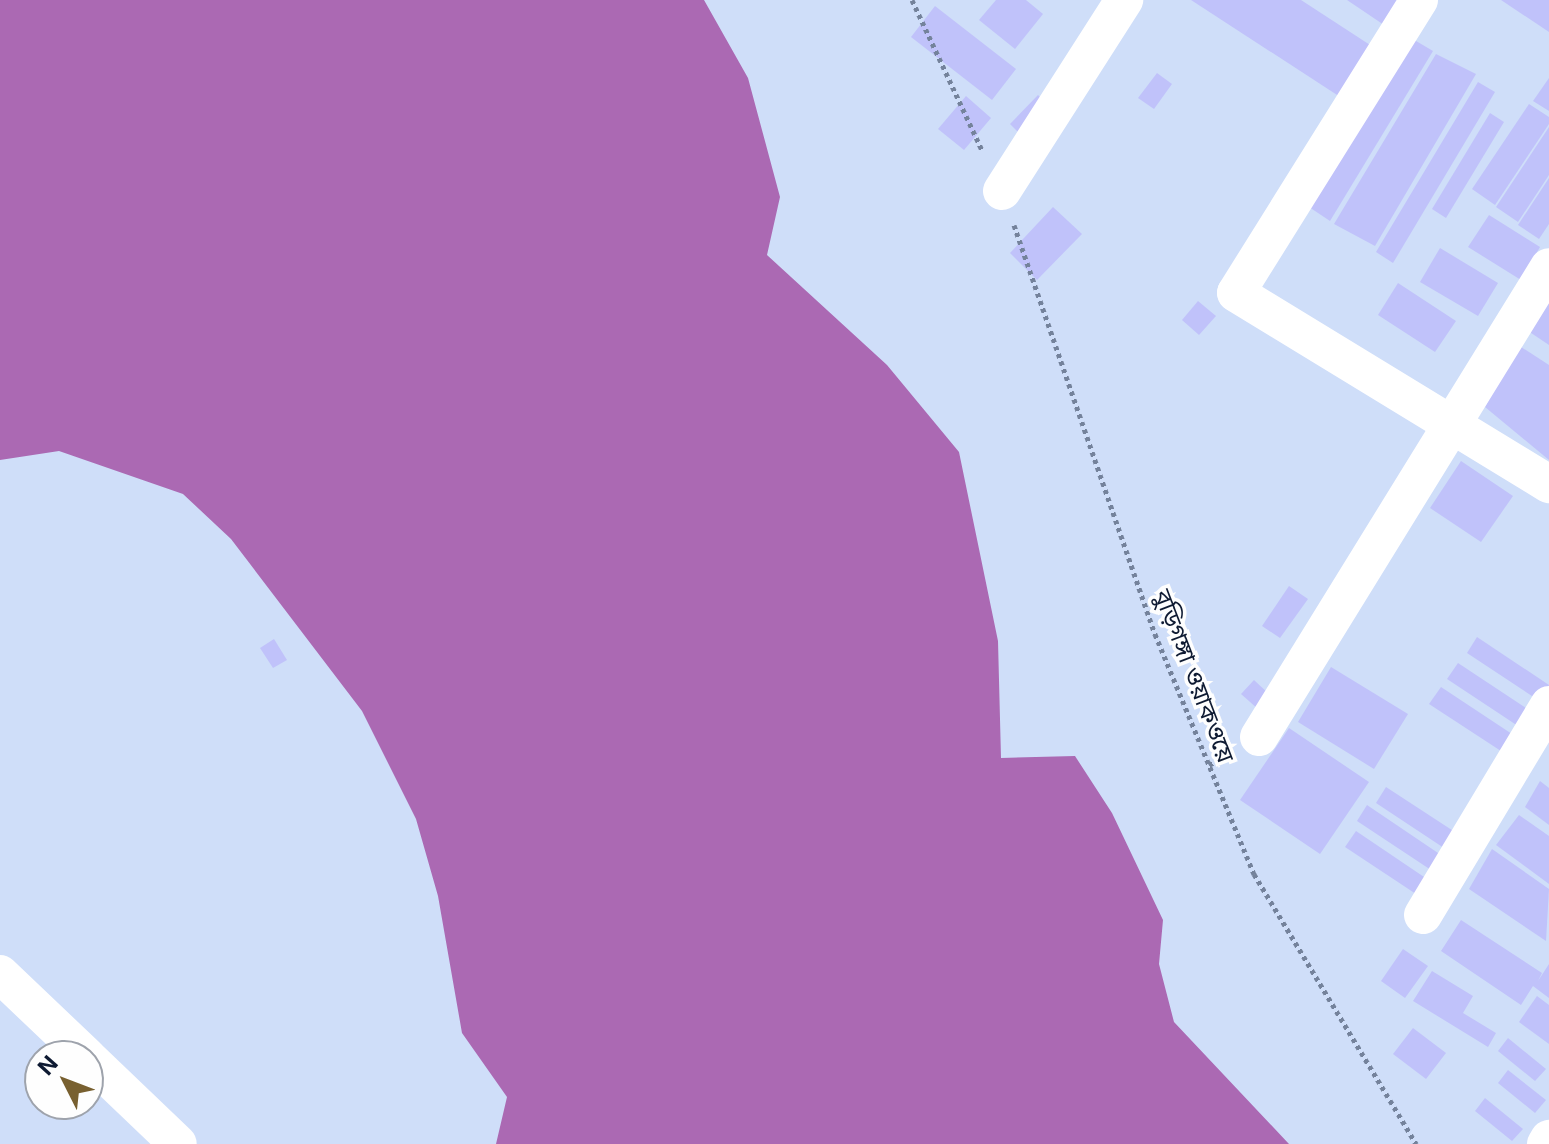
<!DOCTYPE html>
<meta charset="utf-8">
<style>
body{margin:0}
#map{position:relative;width:1549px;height:1144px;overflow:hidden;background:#cfdef9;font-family:Inter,"Noto Sans Bengali",sans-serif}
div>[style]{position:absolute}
.water>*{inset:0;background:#ab69b3}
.building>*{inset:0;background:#c0c2fa}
.path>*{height:5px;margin-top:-2.5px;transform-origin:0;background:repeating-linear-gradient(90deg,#74829b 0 4px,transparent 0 8px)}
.minor>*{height:38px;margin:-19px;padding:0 19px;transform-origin:19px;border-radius:19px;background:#fff}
span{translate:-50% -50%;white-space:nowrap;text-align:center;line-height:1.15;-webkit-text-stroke:7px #fefefe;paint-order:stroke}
.street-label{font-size:24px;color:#0e1a32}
.north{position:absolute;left:24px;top:1040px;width:80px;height:80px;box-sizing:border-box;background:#fefefe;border:2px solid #9ea3ac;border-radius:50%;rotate:312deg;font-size:22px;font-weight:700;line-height:32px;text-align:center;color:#0e1a32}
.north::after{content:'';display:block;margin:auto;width:28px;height:36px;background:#786030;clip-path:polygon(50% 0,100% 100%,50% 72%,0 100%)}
</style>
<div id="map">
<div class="water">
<div style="clip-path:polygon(0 0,704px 0,748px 78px,780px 197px,767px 255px,887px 365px,959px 452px,998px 641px,1001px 758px,1075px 756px,1112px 813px,1163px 920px,1159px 964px,1174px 1022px,1289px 1144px,496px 1144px,507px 1097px,462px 1033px,438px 896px,416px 819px,362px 711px,231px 539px,183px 494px,59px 451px,0 460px)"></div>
</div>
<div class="building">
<div style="clip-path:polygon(996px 0,1026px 0,1043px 14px,1015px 49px,979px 20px)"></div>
<div style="clip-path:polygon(1191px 0,1301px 0,1387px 56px,1354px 106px)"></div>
<div style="clip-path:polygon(1347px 0,1406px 0,1387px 27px)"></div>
<div style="clip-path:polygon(1501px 0,1549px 0,1549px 32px)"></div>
<div style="clip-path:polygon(935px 6px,1016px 69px,992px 100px,911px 37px)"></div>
<div style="clip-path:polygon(1411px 38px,1433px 51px,1330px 221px,1309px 207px)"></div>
<div style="clip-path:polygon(1436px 54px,1476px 74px,1375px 246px,1334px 224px)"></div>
<div style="clip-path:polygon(1157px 73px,1172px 84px,1154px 109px,1138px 98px)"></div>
<div style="clip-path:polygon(1549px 78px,1549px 111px,1533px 101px)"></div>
<div style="clip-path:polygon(1478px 82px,1495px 92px,1393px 263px,1376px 252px)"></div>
<div style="clip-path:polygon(1038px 95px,1057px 114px,1029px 143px,1010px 124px)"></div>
<div style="clip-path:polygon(966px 96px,991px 118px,964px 150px,938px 129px)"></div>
<div style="clip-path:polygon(1529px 104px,1549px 117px,1549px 124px,1495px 205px,1472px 189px)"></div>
<div style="clip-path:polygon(1490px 113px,1504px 122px,1446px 218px,1432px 209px)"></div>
<div style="clip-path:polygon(1549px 127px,1549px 175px,1518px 222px,1496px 207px)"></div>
<div style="clip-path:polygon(1549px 178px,1549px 224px,1539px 239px,1518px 225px)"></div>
<div style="clip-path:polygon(1053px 207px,1082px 234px,1037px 280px,1010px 253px)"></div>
<div style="clip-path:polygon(1489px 215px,1540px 247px,1521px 280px,1468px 247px)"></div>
<div style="clip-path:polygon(1440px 248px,1498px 283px,1478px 316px,1420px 282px)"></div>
<div style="clip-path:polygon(1398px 283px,1456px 321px,1435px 352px,1378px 315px)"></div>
<div style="clip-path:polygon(1549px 286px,1549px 345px,1522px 327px)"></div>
<div style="clip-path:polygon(1198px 301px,1216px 316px,1199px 335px,1182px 320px)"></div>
<div style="clip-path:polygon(1518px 345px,1549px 365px,1549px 460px,1485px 407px)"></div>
<div style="clip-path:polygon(1461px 461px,1513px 496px,1481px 542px,1430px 508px)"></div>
<div style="clip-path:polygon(1289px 586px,1308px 599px,1280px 638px,1262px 626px)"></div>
<div style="clip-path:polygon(1477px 637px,1549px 685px,1541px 702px,1467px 653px)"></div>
<div style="clip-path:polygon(274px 639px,287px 660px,273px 668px,260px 648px)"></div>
<div style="clip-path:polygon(1458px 663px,1532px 712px,1521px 728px,1447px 679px)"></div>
<div style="clip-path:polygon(1331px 667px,1408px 714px,1374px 769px,1298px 722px)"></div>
<div style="clip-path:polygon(1254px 680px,1270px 695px,1258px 709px,1241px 694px)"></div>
<div style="clip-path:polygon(1441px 687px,1512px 734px,1501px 751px,1429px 704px)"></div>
<div style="clip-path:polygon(1289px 728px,1369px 782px,1320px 854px,1240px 800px)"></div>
<div style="clip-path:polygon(1540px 781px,1549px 788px,1549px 825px,1525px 807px)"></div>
<div style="clip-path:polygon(1386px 787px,1461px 836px,1450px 852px,1376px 803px)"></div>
<div style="clip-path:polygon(1367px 805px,1441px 855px,1431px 870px,1357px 821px)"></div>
<div style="clip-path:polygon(1519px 815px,1549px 836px,1549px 884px,1496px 845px)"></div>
<div style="clip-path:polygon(1356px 831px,1430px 881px,1419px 896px,1345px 847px)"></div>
<div style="clip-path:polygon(1492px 849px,1549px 889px,1546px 941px,1469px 889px)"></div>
<div style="clip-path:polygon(1461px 920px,1542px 973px,1538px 981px,1549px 964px,1549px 998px,1533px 986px,1521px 1005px,1441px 951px)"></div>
<div style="clip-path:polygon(1403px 949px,1428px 966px,1405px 998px,1381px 981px)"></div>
<div style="clip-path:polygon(1432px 971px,1473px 996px,1463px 1013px,1496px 1033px,1488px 1047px,1413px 1001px)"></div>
<div style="clip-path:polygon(1537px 996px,1549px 1005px,1549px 1044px,1519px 1022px)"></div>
<div style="clip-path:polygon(1413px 1028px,1446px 1053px,1426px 1079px,1393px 1054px)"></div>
<div style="clip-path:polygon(1508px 1038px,1546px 1069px,1535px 1081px,1498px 1051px)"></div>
<div style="clip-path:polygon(1508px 1070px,1546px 1100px,1535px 1113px,1498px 1083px)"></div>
<div style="clip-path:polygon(1485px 1098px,1523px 1129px,1512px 1141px,1475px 1111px)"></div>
</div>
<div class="path">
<div style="left:912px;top:0;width:166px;rotate:65deg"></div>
<div style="left:1014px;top:225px;width:433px;rotate:71deg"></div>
<div style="left:1155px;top:634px;width:260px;rotate:67.6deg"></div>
<div style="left:1254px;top:874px;width:315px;rotate:59deg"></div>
<div style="left:1209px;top:765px;width:20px;rotate:-30deg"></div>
</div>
<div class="minor">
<div style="left:1419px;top:0;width:345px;rotate:122deg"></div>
<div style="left:1236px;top:293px;width:367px;rotate:31.4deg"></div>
<div style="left:1002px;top:191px;width:227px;rotate:-57.4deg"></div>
<div style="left:1259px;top:737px;width:552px;rotate:-58.32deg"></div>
<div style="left:1423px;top:915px;width:245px;rotate:-59deg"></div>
<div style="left:0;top:974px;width:119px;rotate:43.6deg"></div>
<div style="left:88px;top:1058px;width:124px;rotate:43.7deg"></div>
<div style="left:1546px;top:1144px;width:6px;rotate:-59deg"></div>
</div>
<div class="street-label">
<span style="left:1194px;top:676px;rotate:69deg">বুড়িগঙ্গা ওয়াকওয়ে</span>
</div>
<div class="north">N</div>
</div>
